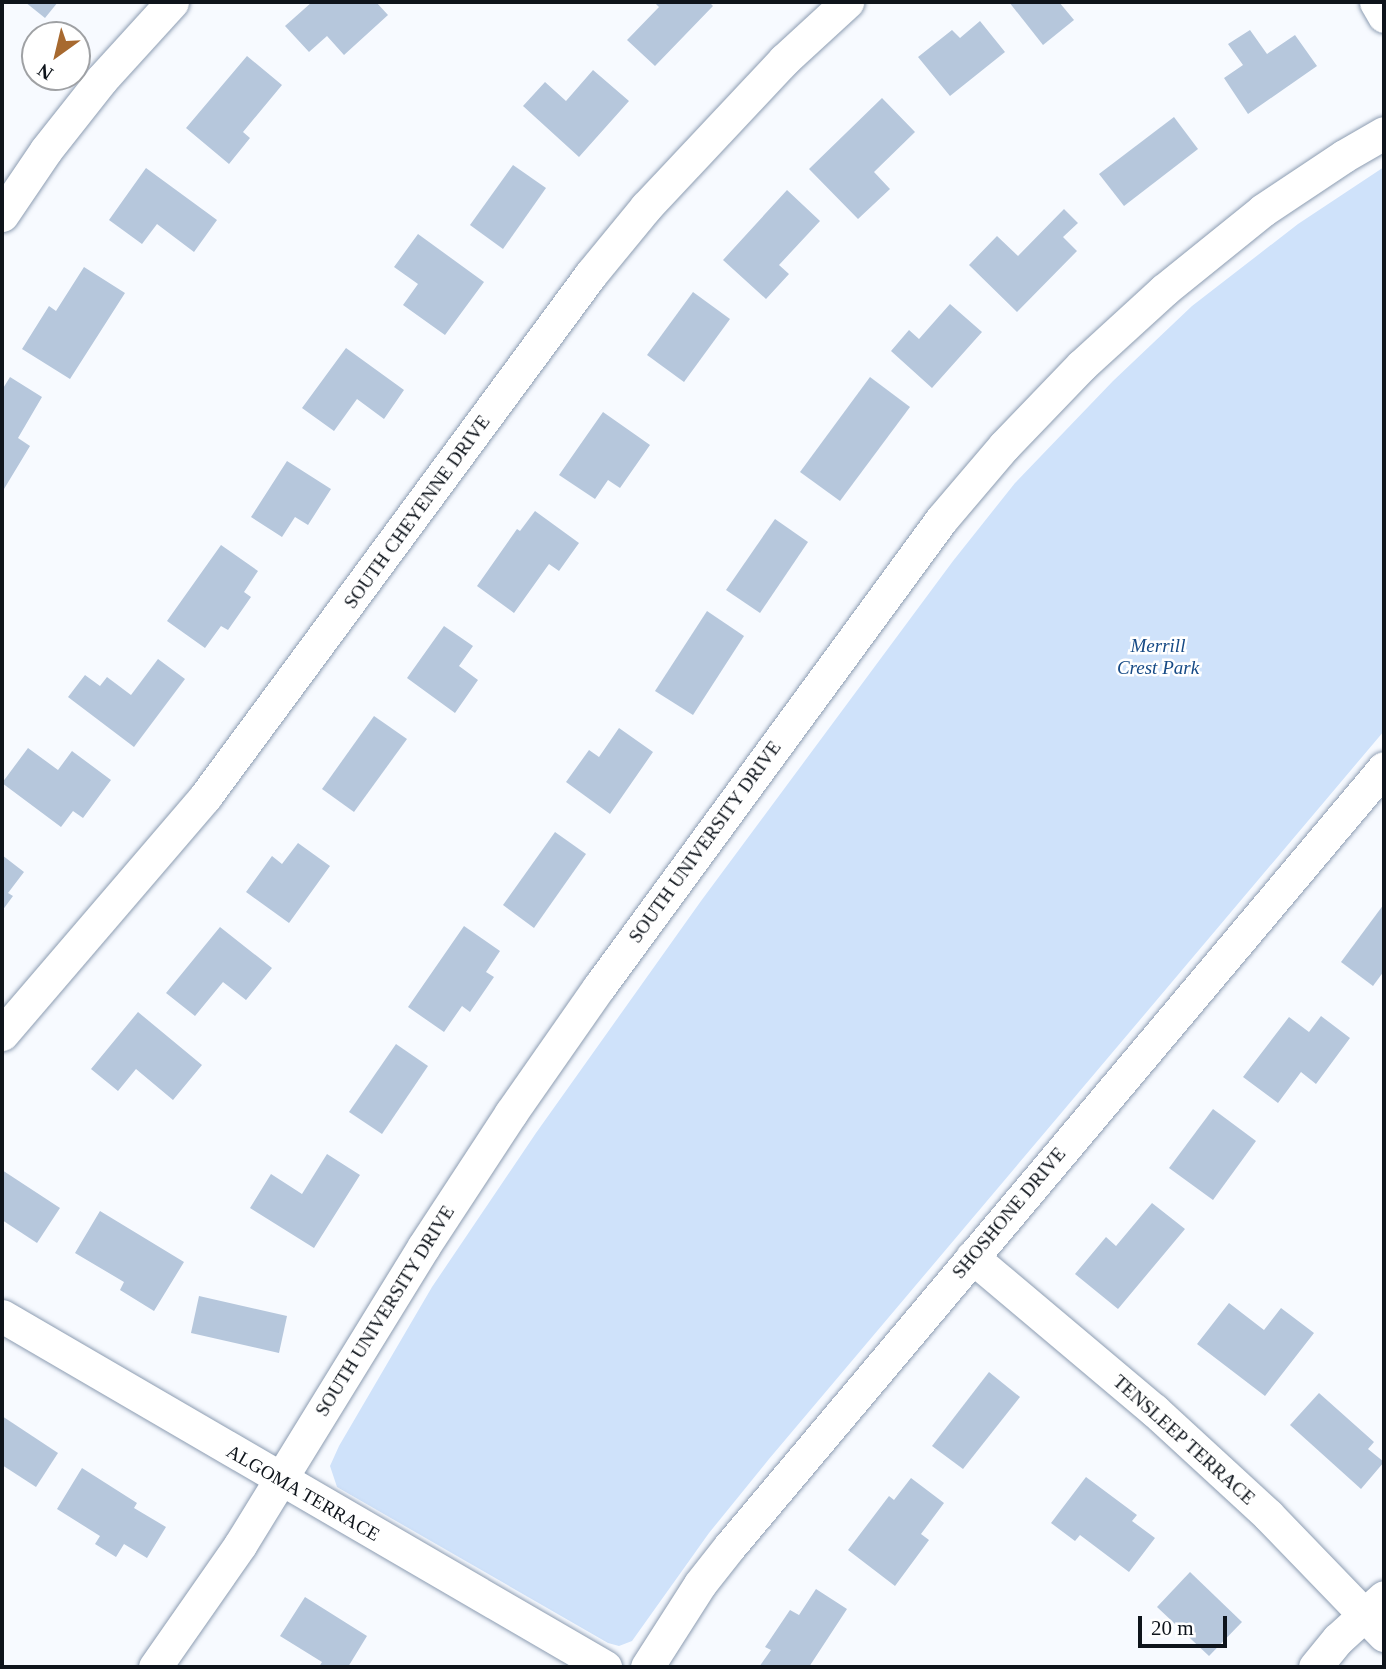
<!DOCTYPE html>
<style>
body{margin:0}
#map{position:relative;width:1386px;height:1669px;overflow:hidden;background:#f7faff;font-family:Georgia,serif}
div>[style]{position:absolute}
.green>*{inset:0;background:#cfe2fa}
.building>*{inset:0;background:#b6c7dc}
.roads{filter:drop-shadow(0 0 2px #8d9db2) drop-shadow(0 0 2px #8d9db2)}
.street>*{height:33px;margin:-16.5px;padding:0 16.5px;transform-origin:16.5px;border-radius:16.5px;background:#fff}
span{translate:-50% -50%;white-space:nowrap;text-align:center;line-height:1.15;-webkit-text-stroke:5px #fff;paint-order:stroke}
.street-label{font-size:19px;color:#0e141b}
.park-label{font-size:19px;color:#164a86;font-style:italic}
.frame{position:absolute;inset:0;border:4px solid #0e141b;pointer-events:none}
.north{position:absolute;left:21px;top:21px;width:70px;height:70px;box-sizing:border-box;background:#fff;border:2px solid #9fa1a4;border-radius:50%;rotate:214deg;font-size:19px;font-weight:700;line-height:28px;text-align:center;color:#0e141b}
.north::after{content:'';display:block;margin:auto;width:24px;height:32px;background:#a7692f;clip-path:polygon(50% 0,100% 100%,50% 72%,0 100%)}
.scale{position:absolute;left:1138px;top:1616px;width:89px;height:32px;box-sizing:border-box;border:4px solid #0e141b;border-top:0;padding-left:9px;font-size:21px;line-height:24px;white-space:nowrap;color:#0e141b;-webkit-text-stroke:5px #fff;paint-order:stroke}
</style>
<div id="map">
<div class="green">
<div style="clip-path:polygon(1384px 167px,1384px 731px,769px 1459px,709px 1533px,632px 1641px,619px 1646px,608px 1643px,337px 1487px,330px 1466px,339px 1446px,432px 1287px,536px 1133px,701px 901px,953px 561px,1015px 483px,1113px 381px,1192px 306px,1298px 224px)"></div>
</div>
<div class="building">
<div style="clip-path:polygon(25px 2px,58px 2px,45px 18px)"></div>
<div style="clip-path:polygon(312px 2px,376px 2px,388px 15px,344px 55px,327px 36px,309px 52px,285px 26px)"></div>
<div style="clip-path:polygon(654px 2px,709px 2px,713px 6px,655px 66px,627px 40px,659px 7px)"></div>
<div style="clip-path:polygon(1009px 2px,1059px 2px,1074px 20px,1043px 45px)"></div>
<div style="clip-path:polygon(980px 21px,1005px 52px,950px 96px,918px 57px,952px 30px,960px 38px)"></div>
<div style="clip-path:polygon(1250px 30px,1267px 54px,1295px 35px,1317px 66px,1248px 114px,1224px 78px,1243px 65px,1228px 44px)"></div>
<div style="clip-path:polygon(247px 56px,282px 85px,243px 132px,250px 138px,229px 164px,186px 128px)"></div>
<div style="clip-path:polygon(593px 70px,629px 101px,579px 157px,523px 106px,545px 82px,566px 101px)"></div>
<div style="clip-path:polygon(882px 98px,915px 132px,874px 172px,890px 189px,858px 219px,809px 169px)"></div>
<div style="clip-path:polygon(1174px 117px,1198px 149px,1124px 206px,1099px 174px)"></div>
<div style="clip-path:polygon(513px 165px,546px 188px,503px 249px,470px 225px)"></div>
<div style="clip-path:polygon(146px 168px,217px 220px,194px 252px,157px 224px,142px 244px,109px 220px)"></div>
<div style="clip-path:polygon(787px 190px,820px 221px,779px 265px,789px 274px,766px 299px,723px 260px)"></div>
<div style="clip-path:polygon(1064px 209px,1078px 223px,1063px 237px,1077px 251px,1017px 312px,969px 265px,997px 236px,1018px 256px)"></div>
<div style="clip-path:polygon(418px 234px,484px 282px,445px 335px,403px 305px,418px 284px,394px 267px)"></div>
<div style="clip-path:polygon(84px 267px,125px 293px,70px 379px,22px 349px,49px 306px,56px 311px)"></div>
<div style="clip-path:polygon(693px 292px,730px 319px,684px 382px,647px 355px)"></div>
<div style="clip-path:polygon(950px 304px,982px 332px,932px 388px,891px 351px,909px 330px,919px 339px)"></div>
<div style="clip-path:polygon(346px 348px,404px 390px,384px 419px,357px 399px,334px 431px,302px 408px)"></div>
<div style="clip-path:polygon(10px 377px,42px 397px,18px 438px,30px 446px,4px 489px,2px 390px)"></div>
<div style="clip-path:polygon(870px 377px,910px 407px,840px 501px,800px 472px)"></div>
<div style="clip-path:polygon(603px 412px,650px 445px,620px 488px,608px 480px,595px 499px,559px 475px)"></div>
<div style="clip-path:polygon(287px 461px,331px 489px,308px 525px,295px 517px,282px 537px,251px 517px)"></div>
<div style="clip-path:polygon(535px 511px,579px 543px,559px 571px,549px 564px,514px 613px,477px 586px,517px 529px,520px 531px)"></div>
<div style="clip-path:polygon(775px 519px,808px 542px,760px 613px,726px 590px)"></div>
<div style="clip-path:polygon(221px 545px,258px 571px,244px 592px,251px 597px,228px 630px,221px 626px,205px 648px,167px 621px)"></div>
<div style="clip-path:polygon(707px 611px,744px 636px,693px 715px,655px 691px)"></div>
<div style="clip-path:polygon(444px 626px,473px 646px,459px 666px,478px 680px,455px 713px,407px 678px)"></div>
<div style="clip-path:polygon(158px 659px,185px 679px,134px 747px,68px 697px,85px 675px,100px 686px,107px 677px,131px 695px)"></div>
<div style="clip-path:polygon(374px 716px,407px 739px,354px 812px,322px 789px)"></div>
<div style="clip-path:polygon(619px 728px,653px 752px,610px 814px,566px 782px,589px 750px,599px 757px)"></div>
<div style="clip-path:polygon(28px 748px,58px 770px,72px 751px,111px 780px,83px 818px,73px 811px,61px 827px,2px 783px)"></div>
<div style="clip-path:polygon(555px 832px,586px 854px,534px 928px,503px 905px)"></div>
<div style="clip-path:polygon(298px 843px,330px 866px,289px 923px,246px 892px,272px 856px,282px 864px)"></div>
<div style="clip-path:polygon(2px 855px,24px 872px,8px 893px,13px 896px,2px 911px)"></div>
<div style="clip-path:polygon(1384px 904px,1384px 971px,1373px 986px,1341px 962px)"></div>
<div style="clip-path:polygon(464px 926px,500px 951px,486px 972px,494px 977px,470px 1012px,462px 1006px,444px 1032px,408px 1007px)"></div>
<div style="clip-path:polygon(220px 927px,272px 968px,246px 1000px,223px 982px,195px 1016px,166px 993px)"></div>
<div style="clip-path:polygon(138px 1012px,202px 1065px,173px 1100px,136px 1069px,118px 1091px,91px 1069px)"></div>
<div style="clip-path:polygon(1321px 1016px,1350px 1038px,1316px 1084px,1301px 1072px,1278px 1103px,1243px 1077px,1289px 1017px,1309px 1032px)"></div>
<div style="clip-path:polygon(396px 1044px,428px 1066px,382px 1134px,349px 1112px)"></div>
<div style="clip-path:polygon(1213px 1109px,1256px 1141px,1213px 1200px,1169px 1168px)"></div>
<div style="clip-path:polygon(327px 1154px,360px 1175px,314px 1248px,250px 1208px,271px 1174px,302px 1194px)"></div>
<div style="clip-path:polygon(2px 1170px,60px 1208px,37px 1243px,2px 1220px)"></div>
<div style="clip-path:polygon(1152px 1203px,1185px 1229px,1118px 1309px,1075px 1274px,1106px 1237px,1116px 1246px)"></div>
<div style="clip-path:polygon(100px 1211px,184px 1262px,154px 1311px,120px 1290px,124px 1282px,75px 1253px)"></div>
<div style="clip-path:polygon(199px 1296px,287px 1316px,279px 1353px,191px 1333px)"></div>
<div style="clip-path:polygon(1229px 1303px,1264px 1330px,1281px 1308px,1314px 1333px,1265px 1396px,1197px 1344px)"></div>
<div style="clip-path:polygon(989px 1372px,1020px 1397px,963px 1469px,932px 1446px)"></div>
<div style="clip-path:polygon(1319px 1393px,1374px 1442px,1368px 1449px,1384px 1462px,1361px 1489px,1290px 1425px)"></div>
<div style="clip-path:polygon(2px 1416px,58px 1453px,36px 1487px,2px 1465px)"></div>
<div style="clip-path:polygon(82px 1468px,137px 1503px,134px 1508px,166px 1527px,147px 1558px,124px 1544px,116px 1557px,95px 1544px,100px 1536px,57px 1509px)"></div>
<div style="clip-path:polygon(1086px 1477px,1137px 1515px,1132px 1521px,1155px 1538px,1129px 1572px,1080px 1535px,1075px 1541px,1051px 1523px)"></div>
<div style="clip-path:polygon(911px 1478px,944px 1503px,921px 1534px,929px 1540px,895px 1586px,848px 1550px,889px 1496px,894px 1500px)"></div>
<div style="clip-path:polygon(1190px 1572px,1242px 1622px,1209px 1656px,1157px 1607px)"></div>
<div style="clip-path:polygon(816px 1589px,847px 1609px,809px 1667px,759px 1667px,771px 1650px,765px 1647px,790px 1610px,799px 1615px)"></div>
<div style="clip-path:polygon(305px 1597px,367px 1636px,348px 1667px,319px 1667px,322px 1662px,280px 1636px)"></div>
</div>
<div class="roads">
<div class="street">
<div style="left:1376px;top:2px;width:16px;rotate:60deg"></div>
<div style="left:2px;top:215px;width:78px;rotate:-55.9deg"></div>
<div style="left:46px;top:150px;width:90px;rotate:-51.7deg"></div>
<div style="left:102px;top:79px;width:104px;rotate:-47.7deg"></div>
<div style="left:2px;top:1034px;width:312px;rotate:-49.4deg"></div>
<div style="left:205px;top:797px;width:650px;rotate:-53.57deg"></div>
<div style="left:591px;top:274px;width:87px;rotate:-50.6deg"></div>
<div style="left:646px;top:207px;width:202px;rotate:-46.8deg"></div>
<div style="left:784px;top:60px;width:86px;rotate:-42.6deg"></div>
<div style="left:972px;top:1257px;width:238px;rotate:40.1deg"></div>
<div style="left:1154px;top:1410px;width:155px;rotate:42.6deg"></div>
<div style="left:1268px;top:1515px;width:167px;rotate:46deg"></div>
<div style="left:2px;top:1316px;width:698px;rotate:30.2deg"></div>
<div style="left:155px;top:1667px;width:149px;rotate:-55.1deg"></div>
<div style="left:240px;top:1545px;width:351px;rotate:-58.4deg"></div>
<div style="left:424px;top:1246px;width:159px;rotate:-56.8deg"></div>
<div style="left:511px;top:1113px;width:154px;rotate:-55.1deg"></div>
<div style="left:599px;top:987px;width:579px;rotate:-53.78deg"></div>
<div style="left:941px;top:520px;width:97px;rotate:-49.6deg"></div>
<div style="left:1004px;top:446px;width:112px;rotate:-46.1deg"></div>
<div style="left:1082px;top:365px;width:111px;rotate:-42.4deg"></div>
<div style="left:1164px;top:290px;width:127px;rotate:-38.9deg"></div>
<div style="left:1263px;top:210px;width:97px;rotate:-33.7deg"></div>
<div style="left:1344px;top:156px;width:46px;rotate:-29.9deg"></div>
<div style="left:647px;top:1667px;width:98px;rotate:-57.4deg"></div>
<div style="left:700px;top:1584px;width:48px;rotate:-51.7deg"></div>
<div style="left:730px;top:1546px;width:1016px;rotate:-49.95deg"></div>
<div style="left:1315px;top:1667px;width:36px;rotate:-51deg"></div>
<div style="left:1338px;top:1639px;width:62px;rotate:-42.4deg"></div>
</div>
</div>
<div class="street-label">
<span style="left:417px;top:512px;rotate:-54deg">SOUTH CHEYENNE DRIVE</span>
<span style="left:705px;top:842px;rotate:-54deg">SOUTH UNIVERSITY DRIVE</span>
<span style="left:1009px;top:1213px;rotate:-50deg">SHOSHONE DRIVE</span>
<span style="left:385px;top:1311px;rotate:-58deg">SOUTH UNIVERSITY DRIVE</span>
<span style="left:1184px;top:1440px;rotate:42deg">TENSLEEP TERRACE</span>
<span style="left:303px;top:1493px;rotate:30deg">ALGOMA TERRACE</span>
</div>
<div class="park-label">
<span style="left:1158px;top:657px">Merrill<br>Crest Park</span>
</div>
<div class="frame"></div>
<div class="north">N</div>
<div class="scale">20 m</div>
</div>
